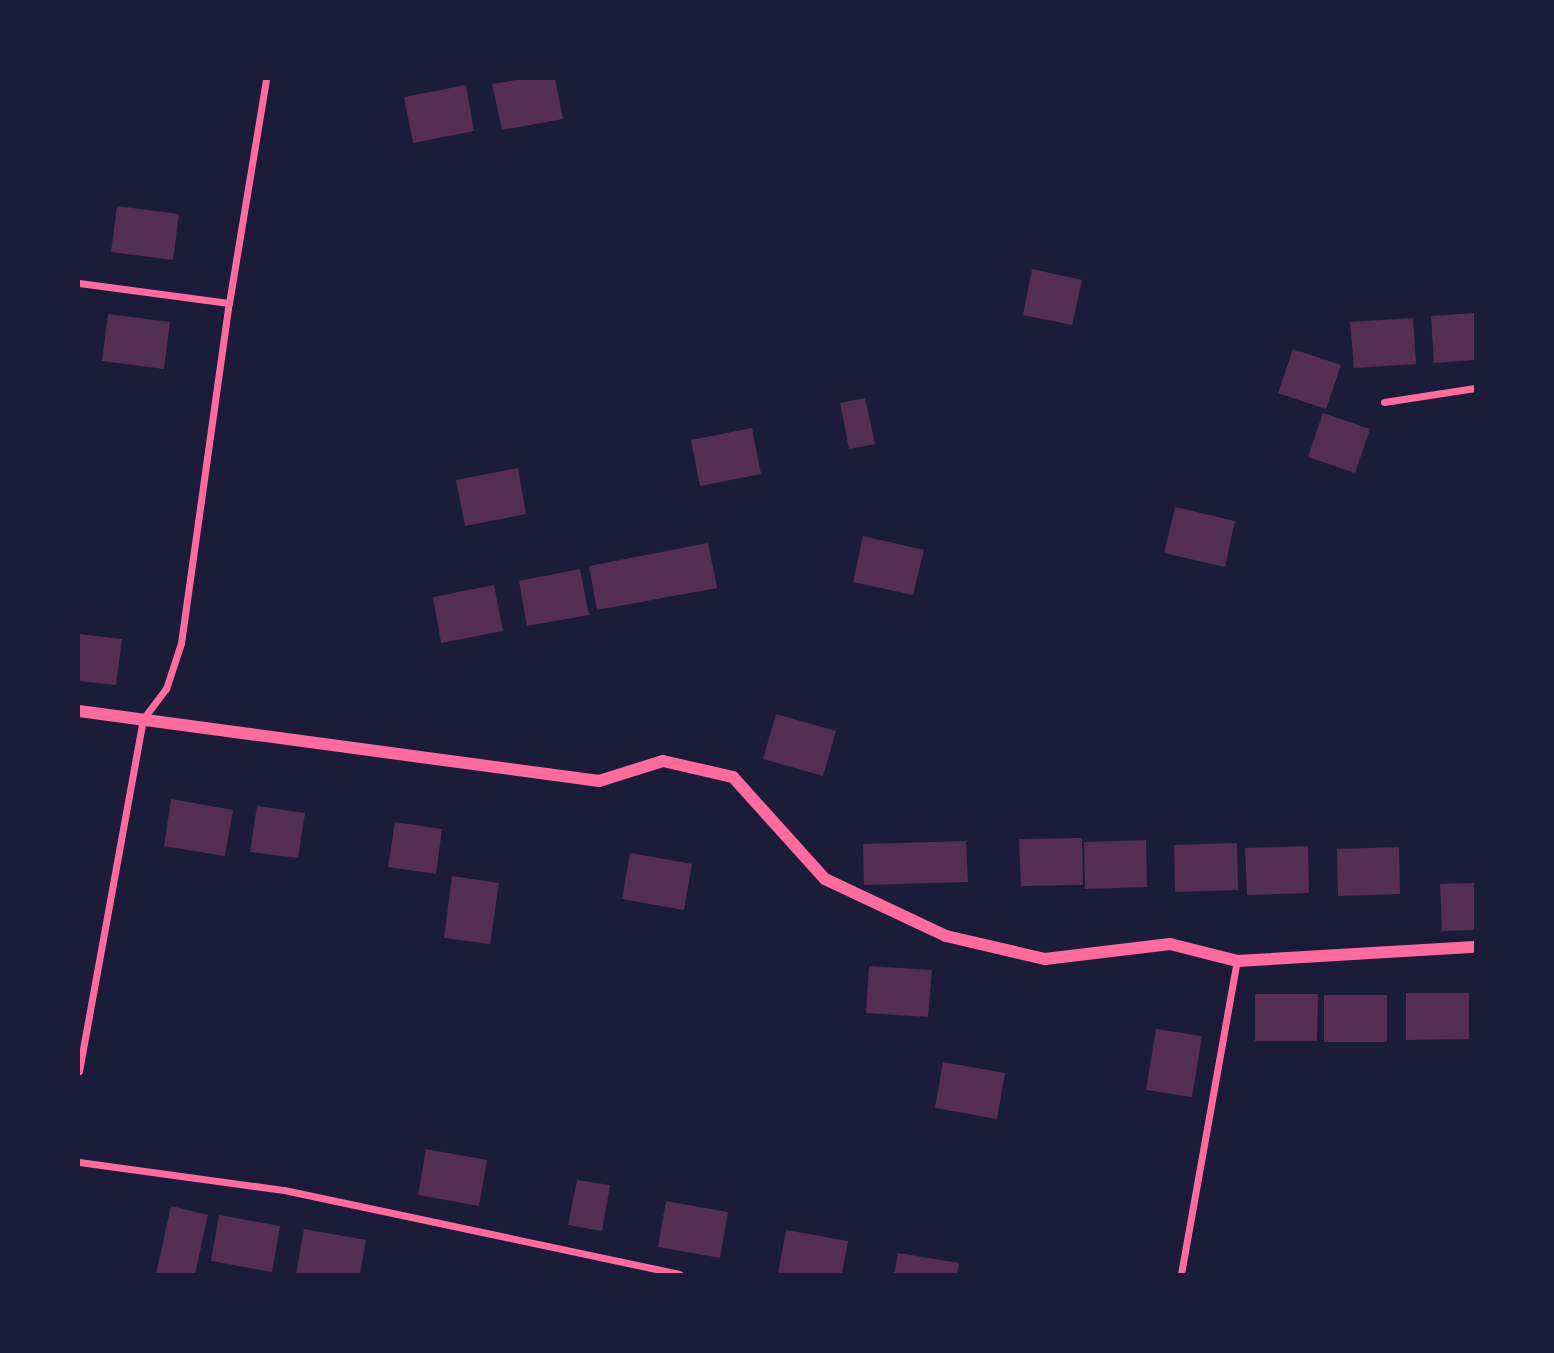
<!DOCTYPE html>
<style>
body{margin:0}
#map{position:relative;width:1554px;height:1353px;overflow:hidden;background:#1b1b3a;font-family:Cabin,sans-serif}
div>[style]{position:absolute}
.building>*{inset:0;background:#542f53}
.minor>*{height:7px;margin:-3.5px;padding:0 3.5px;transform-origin:3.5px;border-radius:3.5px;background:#ff6b9d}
.tertiary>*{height:12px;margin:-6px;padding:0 6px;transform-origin:6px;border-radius:6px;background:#ff6b9d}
span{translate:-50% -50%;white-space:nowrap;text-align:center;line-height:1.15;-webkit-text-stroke:6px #1b1b3a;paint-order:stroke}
.frame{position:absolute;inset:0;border:80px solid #1b1b3a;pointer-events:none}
</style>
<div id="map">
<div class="building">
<div style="clip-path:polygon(522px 79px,555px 79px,563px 119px,502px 130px,492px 84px)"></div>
<div style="clip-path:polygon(466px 85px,474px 131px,413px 143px,404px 97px)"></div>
<div style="clip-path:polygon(117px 206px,179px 214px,173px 260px,111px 252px)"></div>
<div style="clip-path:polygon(1032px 269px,1082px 280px,1072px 325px,1023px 315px)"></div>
<div style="clip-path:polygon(1475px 313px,1475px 360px,1434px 363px,1431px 316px)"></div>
<div style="clip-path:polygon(108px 314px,170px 322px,164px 369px,102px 361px)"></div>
<div style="clip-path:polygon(1413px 318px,1416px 364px,1354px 368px,1350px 322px)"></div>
<div style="clip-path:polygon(1293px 349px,1341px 365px,1326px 409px,1278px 393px)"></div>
<div style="clip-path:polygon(865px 398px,875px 444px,849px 449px,840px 403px)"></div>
<div style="clip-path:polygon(1323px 413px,1370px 429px,1355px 473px,1308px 457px)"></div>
<div style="clip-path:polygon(752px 428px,761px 474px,700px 486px,691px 440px)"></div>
<div style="clip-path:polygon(518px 468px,526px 514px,465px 526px,456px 480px)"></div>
<div style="clip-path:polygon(1175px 507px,1235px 521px,1225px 567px,1164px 553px)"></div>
<div style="clip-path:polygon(863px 536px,924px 550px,913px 595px,853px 582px)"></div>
<div style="clip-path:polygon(708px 543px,717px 588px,597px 610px,589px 566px)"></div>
<div style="clip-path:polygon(580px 569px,589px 615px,527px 626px,519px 581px)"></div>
<div style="clip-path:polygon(494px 585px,503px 631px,441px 643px,433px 597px)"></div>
<div style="clip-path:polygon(79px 634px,122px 639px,116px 685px,79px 681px)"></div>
<div style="clip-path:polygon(776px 714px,836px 731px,823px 776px,763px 759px)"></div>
<div style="clip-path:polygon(171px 799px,233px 810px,225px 856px,164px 846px)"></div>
<div style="clip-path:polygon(257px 806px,305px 813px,298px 858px,250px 852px)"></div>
<div style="clip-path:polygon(395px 822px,442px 829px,436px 874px,388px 867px)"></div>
<div style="clip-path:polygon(1082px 838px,1083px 885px,1021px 886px,1019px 839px)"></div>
<div style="clip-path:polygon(1146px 840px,1147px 887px,1085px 889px,1084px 842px)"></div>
<div style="clip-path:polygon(966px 841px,968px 882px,864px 885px,863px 844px)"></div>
<div style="clip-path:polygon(1237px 843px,1238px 890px,1175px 892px,1174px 845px)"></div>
<div style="clip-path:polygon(1308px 846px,1309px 893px,1247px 895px,1245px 848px)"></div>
<div style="clip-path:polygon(1399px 847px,1400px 894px,1338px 896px,1337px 849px)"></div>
<div style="clip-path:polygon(630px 853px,692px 864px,684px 910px,622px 899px)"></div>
<div style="clip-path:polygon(452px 876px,499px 883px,490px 944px,444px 938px)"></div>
<div style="clip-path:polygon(1475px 883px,1475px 930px,1442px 931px,1440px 884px)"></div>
<div style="clip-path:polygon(869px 966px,932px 970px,928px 1017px,866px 1013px)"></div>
<div style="clip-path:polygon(1406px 993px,1469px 993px,1469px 1039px,1406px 1040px)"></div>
<div style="clip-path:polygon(1255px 994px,1318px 994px,1317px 1041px,1255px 1041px)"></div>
<div style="clip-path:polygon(1324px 995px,1387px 995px,1387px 1042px,1324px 1042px)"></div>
<div style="clip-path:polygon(1156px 1029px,1202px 1036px,1192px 1097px,1146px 1090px)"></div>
<div style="clip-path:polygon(943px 1062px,1005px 1073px,997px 1119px,935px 1108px)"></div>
<div style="clip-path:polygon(426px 1149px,487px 1160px,479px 1206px,418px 1195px)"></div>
<div style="clip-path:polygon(577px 1180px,610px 1185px,602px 1231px,568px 1225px)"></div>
<div style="clip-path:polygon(666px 1201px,728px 1212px,720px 1258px,658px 1247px)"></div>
<div style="clip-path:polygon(171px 1206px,208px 1215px,195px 1274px,156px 1274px)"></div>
<div style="clip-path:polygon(219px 1215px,280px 1226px,272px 1272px,211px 1261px)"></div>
<div style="clip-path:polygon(304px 1229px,366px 1240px,360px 1274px,296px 1274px)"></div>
<div style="clip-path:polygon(786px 1230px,848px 1241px,842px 1274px,778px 1274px)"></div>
<div style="clip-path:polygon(898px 1253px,959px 1263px,957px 1274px,894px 1274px)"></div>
</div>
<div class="minor">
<div style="left:79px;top:283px;width:151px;rotate:7.6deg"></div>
<div style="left:1384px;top:402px;width:92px;rotate:-8.7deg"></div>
<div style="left:79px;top:1071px;width:358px;rotate:-79.7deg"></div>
<div style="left:143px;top:719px;width:38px;rotate:-53deg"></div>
<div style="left:166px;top:689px;width:48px;rotate:-71.9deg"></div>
<div style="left:181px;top:643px;width:343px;rotate:-82deg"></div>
<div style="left:229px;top:303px;width:227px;rotate:-80.6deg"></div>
<div style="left:79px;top:1162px;width:207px;rotate:7.8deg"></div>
<div style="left:284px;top:1190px;width:404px;rotate:12deg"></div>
<div style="left:1181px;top:1274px;width:318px;rotate:-79.9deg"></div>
</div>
<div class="tertiary">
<div style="left:79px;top:711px;width:525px;rotate:7.67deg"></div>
<div style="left:599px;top:781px;width:67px;rotate:-17.4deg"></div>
<div style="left:663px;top:761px;width:72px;rotate:12.9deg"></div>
<div style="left:733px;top:777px;width:137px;rotate:48deg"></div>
<div style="left:825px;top:879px;width:134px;rotate:25.2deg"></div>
<div style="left:946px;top:936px;width:102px;rotate:13.1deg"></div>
<div style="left:1045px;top:959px;width:126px;rotate:-6.8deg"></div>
<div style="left:1170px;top:944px;width:69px;rotate:14.2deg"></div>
<div style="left:1237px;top:961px;width:238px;rotate:-3.4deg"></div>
</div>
<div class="frame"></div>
</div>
